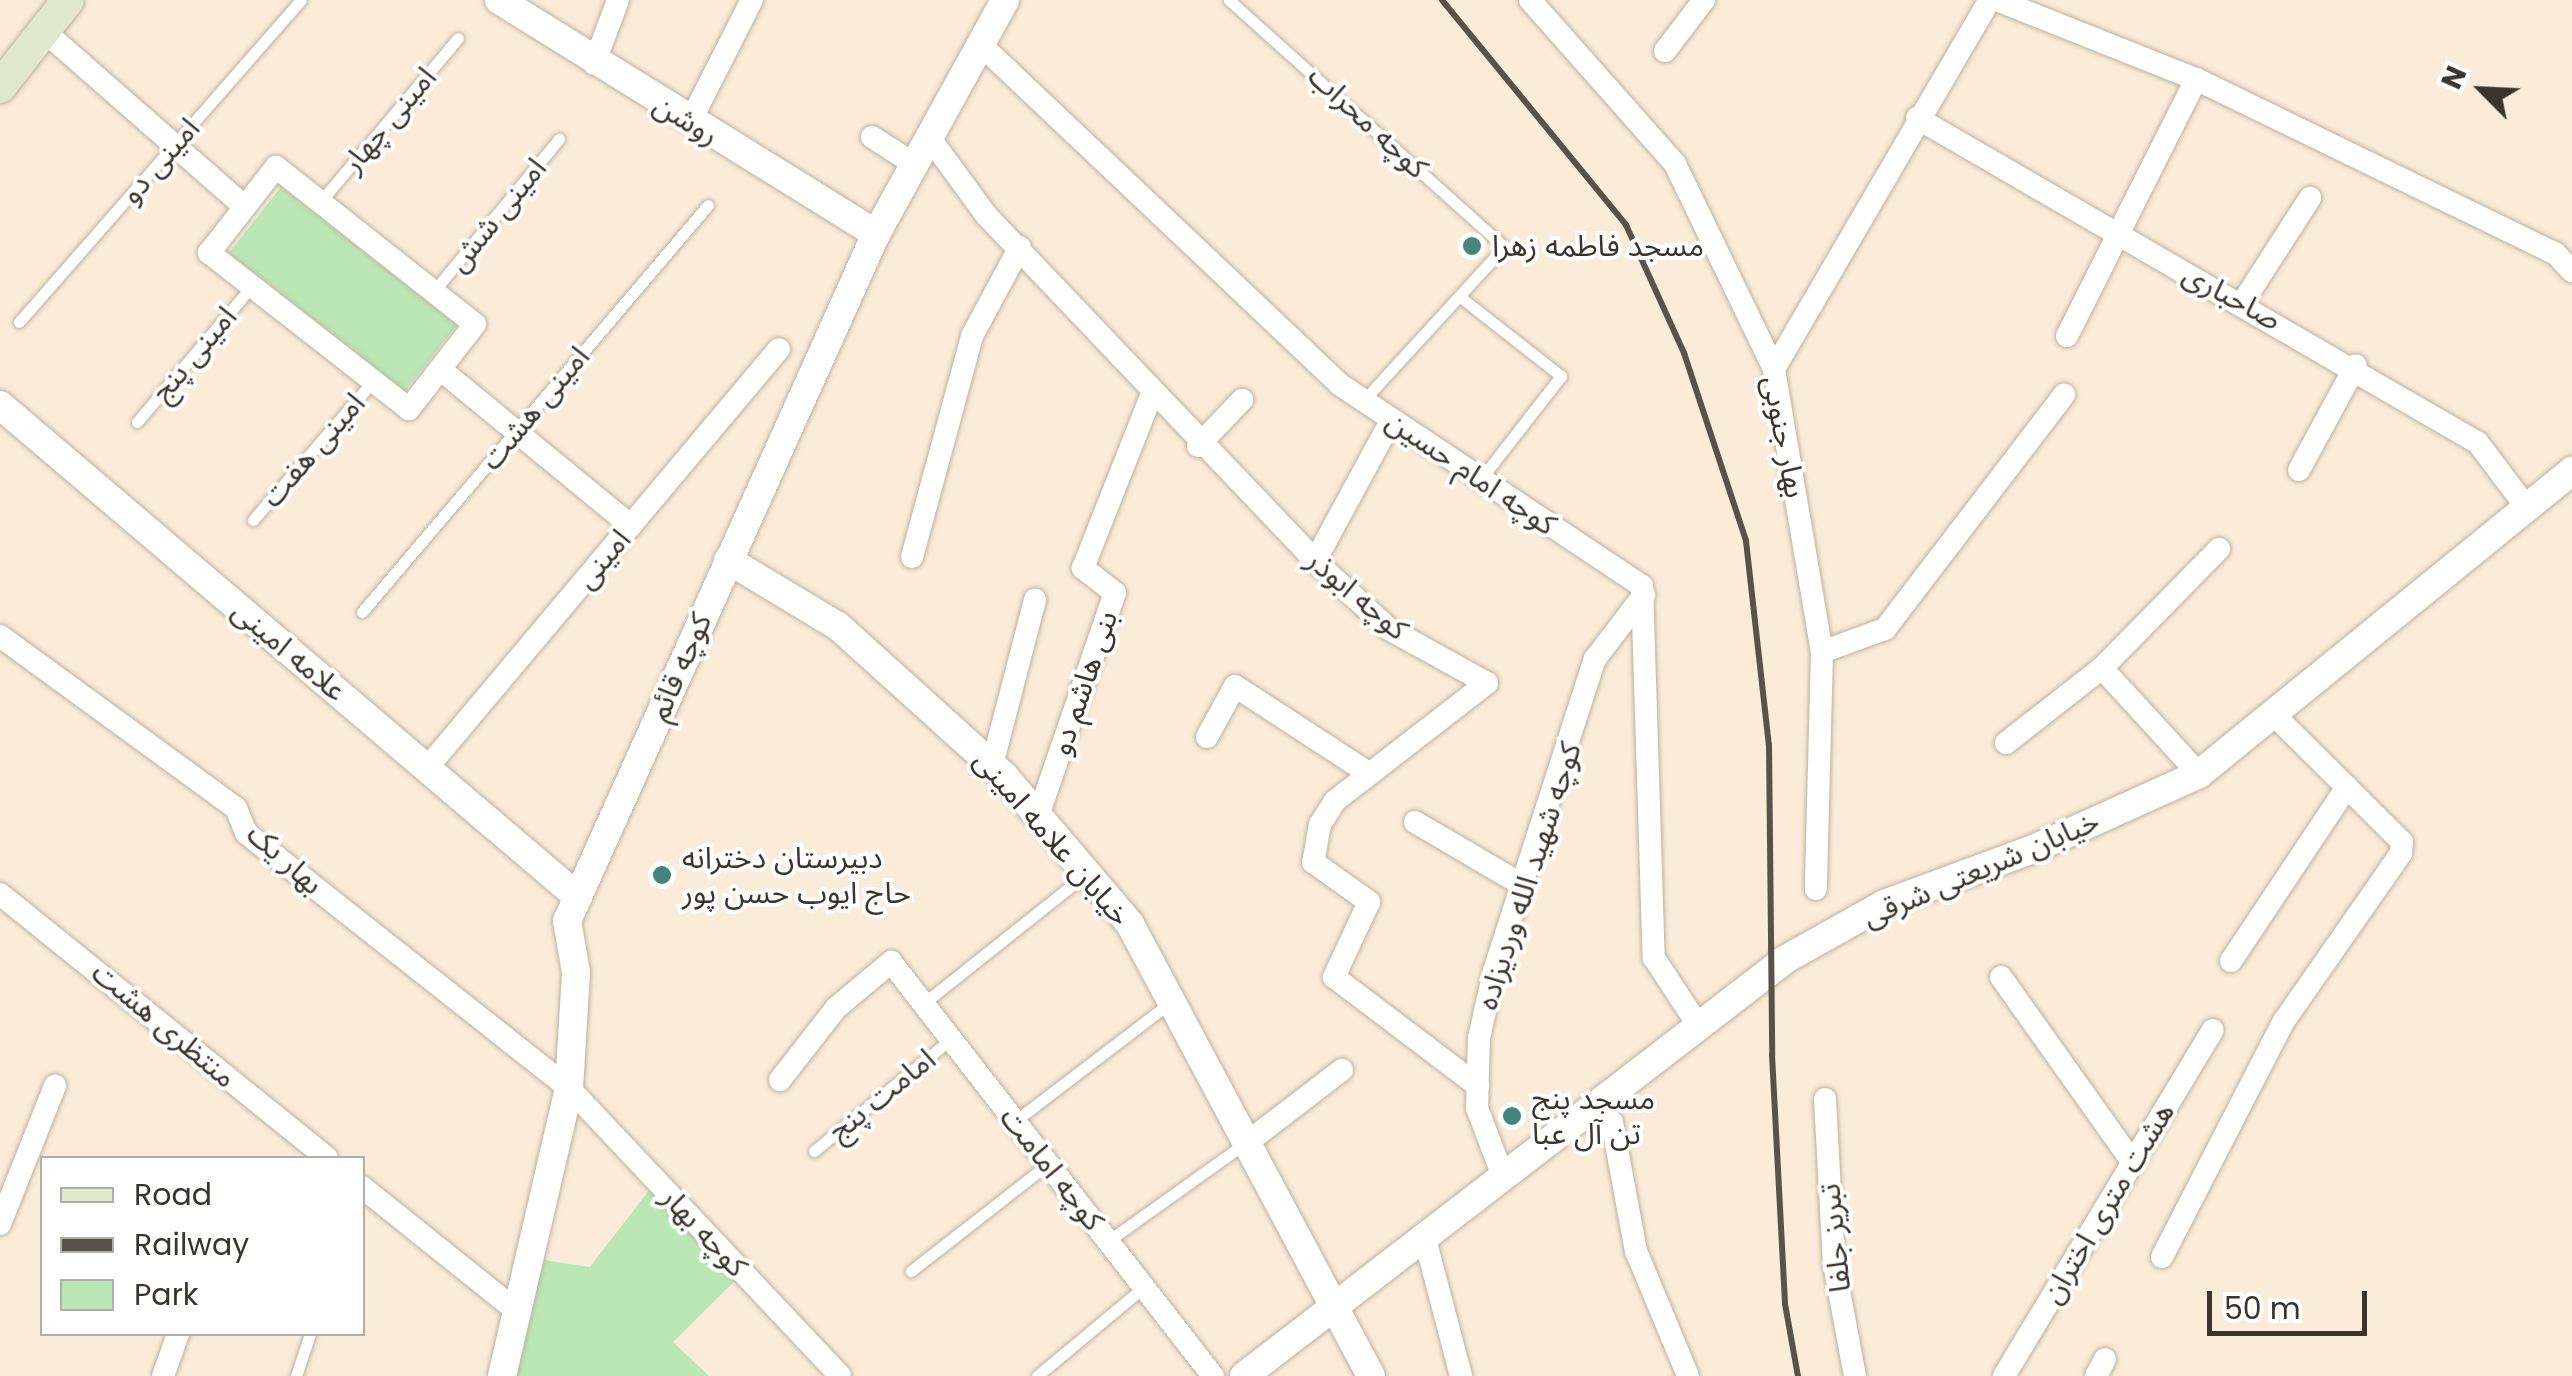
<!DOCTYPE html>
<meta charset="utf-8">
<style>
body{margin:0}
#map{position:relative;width:2572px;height:1376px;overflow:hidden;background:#faecd8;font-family:Poppins,"Noto Sans Arabic",sans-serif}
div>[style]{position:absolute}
.green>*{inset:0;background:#bae7b5}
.roads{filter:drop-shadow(0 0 2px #beb19d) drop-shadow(0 0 2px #beb19d)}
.service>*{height:11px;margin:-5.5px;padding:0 5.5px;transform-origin:5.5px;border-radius:5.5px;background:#fff}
.minor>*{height:22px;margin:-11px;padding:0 11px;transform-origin:11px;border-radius:11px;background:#fff}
.tertiary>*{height:28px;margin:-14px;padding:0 14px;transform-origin:14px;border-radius:14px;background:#fff}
.secondary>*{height:32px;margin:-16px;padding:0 16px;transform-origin:16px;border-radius:16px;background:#e2e8cc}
.rail>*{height:6px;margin:-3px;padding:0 3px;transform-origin:3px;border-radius:3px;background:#595248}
.dots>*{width:28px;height:28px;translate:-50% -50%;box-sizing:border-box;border:5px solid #fff;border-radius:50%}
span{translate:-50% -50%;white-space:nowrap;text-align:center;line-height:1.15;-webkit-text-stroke:8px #fff;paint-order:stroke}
.street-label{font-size:30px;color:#3a342c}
.poi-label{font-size:30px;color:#3a342c}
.left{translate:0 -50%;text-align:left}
.legend{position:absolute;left:40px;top:1156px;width:325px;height:180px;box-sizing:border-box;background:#fff;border:2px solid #b0aeab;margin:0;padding:12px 18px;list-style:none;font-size:30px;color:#3a342c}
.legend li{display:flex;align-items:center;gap:20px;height:50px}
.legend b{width:50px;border:2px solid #b0aeab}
.north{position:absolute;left:2432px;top:40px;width:100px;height:100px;-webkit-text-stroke:8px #fff;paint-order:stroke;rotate:294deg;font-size:28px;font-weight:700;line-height:40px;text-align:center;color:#3a342c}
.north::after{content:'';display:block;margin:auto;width:35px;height:45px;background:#3a342c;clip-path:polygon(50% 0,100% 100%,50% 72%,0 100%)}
.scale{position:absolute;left:2207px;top:1291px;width:160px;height:45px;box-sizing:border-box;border:5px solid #3a342c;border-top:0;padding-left:12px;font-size:30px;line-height:35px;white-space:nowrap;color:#3a342c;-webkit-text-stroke:8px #fff;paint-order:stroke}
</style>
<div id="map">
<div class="green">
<div style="clip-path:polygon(281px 187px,457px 325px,405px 391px,229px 253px)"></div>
<div style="clip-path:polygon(653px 1185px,741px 1275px,673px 1342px,709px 1376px,514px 1376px,543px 1260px,590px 1267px)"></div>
</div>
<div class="roads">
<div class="service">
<div style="left:1229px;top:0;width:370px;rotate:41.9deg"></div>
<div style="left:1504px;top:247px;width:209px;rotate:132.5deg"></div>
<div style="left:320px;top:202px;width:214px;rotate:-49.9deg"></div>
<div style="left:434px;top:291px;width:197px;rotate:-50.6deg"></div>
<div style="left:1459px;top:296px;width:130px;rotate:38.1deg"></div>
<div style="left:1561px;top:376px;width:132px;rotate:127.9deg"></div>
<div style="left:19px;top:322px;width:428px;rotate:-48.8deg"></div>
<div style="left:137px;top:422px;width:178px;rotate:-49.8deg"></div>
<div style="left:253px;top:520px;width:184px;rotate:-49.2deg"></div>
<div style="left:362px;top:612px;width:534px;rotate:-49.63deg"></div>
<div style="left:924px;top:1003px;width:206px;rotate:-38.5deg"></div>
<div style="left:1015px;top:1121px;width:195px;rotate:-37.3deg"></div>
<div style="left:814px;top:1151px;width:177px;rotate:-39.3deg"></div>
<div style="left:1108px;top:1241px;width:171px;rotate:-35.5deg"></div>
<div style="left:911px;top:1271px;width:174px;rotate:-38deg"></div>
<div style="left:296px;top:1376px;width:44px;rotate:-71.6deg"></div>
<div style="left:1037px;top:1376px;width:139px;rotate:-39.8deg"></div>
</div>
<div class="minor">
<div style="left:1530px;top:0;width:219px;rotate:48.5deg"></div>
<div style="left:1675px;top:164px;width:228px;rotate:64.2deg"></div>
<div style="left:1774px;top:369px;width:287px;rotate:80.4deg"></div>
<div style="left:1822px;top:652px;width:237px;rotate:91.5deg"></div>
<div style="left:1997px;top:0;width:214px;rotate:21.7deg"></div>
<div style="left:2196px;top:79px;width:399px;rotate:25.9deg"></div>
<div style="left:2555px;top:253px;width:25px;rotate:47deg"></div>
<div style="left:44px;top:31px;width:267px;rotate:41.2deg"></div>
<div style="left:980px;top:44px;width:494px;rotate:43.4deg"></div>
<div style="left:1339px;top:384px;width:364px;rotate:33.7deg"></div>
<div style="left:1642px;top:586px;width:372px;rotate:88.2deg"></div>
<div style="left:1654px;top:958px;width:77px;rotate:56.7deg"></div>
<div style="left:1665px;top:51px;width:64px;rotate:-52.6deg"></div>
<div style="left:594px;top:64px;width:68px;rotate:-69.4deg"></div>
<div style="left:1917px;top:118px;width:648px;rotate:30.08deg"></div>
<div style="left:2478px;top:443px;width:76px;rotate:53deg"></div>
<div style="left:690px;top:122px;width:137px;rotate:-63.1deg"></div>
<div style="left:872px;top:137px;width:50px;rotate:32.7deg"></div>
<div style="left:929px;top:137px;width:97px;rotate:53.8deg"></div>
<div style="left:986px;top:215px;width:477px;rotate:46.4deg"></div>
<div style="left:1315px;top:561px;width:100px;rotate:42.6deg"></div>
<div style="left:1389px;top:629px;width:112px;rotate:28.9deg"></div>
<div style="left:1487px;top:683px;width:192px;rotate:142.2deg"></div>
<div style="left:1335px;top:801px;width:27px;rotate:123deg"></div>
<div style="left:1320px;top:824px;width:39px;rotate:100deg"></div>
<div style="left:1313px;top:862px;width:69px;rotate:35.5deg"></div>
<div style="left:1369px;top:902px;width:83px;rotate:115deg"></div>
<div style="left:1334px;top:977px;width:181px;rotate:37.1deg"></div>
<div style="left:276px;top:167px;width:253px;rotate:38.3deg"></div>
<div style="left:475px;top:324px;width:108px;rotate:127.8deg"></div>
<div style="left:409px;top:409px;width:254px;rotate:-142deg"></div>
<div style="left:209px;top:253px;width:109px;rotate:-52.1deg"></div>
<div style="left:2243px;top:302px;width:124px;rotate:-57.2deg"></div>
<div style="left:2067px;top:336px;width:288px;rotate:-63.3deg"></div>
<div style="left:440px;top:369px;width:247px;rotate:39.4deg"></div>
<div style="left:1774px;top:369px;width:428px;rotate:-59.7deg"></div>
<div style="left:1198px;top:446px;width:64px;rotate:-46.3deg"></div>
<div style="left:2299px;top:470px;width:119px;rotate:-61.5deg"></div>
<div style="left:912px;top:557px;width:229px;rotate:-74.8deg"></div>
<div style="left:972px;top:336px;width:101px;rotate:-61.7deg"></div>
<div style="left:1315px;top:561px;width:159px;rotate:-61.5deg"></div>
<div style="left:0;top:636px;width:292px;rotate:36.1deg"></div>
<div style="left:236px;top:808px;width:27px;rotate:68deg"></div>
<div style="left:246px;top:833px;width:412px;rotate:38.3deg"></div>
<div style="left:569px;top:1088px;width:395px;rotate:46.7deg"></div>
<div style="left:1822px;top:652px;width:67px;rotate:-20.1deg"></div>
<div style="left:1885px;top:629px;width:295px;rotate:-52.6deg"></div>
<div style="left:1207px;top:737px;width:58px;rotate:-61.2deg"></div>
<div style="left:1235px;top:686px;width:161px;rotate:33.1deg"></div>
<div style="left:2006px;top:743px;width:122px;rotate:-38deg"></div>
<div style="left:992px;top:765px;width:171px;rotate:-75.4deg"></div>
<div style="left:427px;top:768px;width:547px;rotate:-49.97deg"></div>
<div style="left:2199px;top:774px;width:144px;rotate:-132.5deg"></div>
<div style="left:2102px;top:668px;width:167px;rotate:-45.5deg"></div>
<div style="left:1038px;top:816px;width:236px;rotate:-71deg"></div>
<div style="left:1115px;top:593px;width:41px;rotate:-142deg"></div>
<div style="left:1083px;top:568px;width:185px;rotate:-68.4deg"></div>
<div style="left:1415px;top:822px;width:126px;rotate:30.4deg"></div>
<div style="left:0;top:894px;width:420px;rotate:38.9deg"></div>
<div style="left:2231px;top:961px;width:209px;rotate:-56.3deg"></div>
<div style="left:2001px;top:977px;width:228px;rotate:54.6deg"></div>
<div style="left:780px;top:1080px;width:91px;rotate:-52.1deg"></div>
<div style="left:836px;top:1008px;width:72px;rotate:-39.9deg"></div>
<div style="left:891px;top:962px;width:524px;rotate:52.13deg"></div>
<div style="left:1825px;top:1099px;width:165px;rotate:86.9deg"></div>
<div style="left:1834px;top:1264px;width:114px;rotate:79.4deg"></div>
<div style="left:1612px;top:1122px;width:131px;rotate:79.5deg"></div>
<div style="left:1636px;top:1251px;width:135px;rotate:67.4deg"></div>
<div style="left:1249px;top:1141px;width:117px;rotate:-37.4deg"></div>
<div style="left:1501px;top:1171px;width:67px;rotate:-110.9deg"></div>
<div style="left:1477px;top:1108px;width:70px;rotate:-88.4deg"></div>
<div style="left:1479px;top:1038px;width:69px;rotate:-77.4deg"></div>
<div style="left:1494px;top:971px;width:328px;rotate:-72.1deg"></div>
<div style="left:1595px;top:659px;width:81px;rotate:-52.6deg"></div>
<div style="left:362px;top:1187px;width:198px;rotate:38.7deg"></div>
<div style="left:0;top:1224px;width:149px;rotate:-68.3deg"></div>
<div style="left:1424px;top:1235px;width:146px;rotate:75.3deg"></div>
<div style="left:2162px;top:1257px;width:266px;rotate:-62.7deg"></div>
<div style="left:2284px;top:1021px;width:205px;rotate:-55.1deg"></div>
<div style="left:2401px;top:853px;width:11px;rotate:-85deg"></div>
<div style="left:2402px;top:842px;width:180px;rotate:-135.2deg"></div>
<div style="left:163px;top:1376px;width:45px;rotate:-70.3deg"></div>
<div style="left:2004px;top:1376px;width:404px;rotate:-58.9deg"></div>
<div style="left:2096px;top:1376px;width:19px;rotate:-62deg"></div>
</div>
<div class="tertiary">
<div style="left:499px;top:0;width:444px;rotate:31.8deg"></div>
<div style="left:0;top:405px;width:759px;rotate:40.4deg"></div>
<div style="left:728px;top:560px;width:128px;rotate:31deg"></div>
<div style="left:838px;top:626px;width:225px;rotate:42.1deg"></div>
<div style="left:1005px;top:777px;width:193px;rotate:49.6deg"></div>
<div style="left:1130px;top:924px;width:512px;rotate:61.93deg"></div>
<div style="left:502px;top:1376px;width:296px;rotate:-76.9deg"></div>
<div style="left:569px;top:1088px;width:116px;rotate:-86.5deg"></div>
<div style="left:576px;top:972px;width:52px;rotate:-100deg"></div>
<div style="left:567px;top:921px;width:753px;rotate:-65.78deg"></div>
<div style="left:876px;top:234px;width:267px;rotate:-61.1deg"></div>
<div style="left:1244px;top:1376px;width:684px;rotate:-37.57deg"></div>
<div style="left:1786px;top:959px;width:112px;rotate:-29.3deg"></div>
<div style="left:1884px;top:904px;width:157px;rotate:-20.2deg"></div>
<div style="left:2031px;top:850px;width:184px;rotate:-24.3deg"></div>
<div style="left:2199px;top:774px;width:481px;rotate:-39.1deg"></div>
</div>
<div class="secondary">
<div style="left:0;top:87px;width:110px;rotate:-52deg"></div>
</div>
</div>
<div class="rail">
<div style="left:1442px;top:0;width:291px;rotate:50.7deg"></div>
<div style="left:1626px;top:225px;width:141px;rotate:65.6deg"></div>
<div style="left:1684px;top:353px;width:198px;rotate:71.7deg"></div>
<div style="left:1746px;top:541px;width:205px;rotate:83.6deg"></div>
<div style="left:1769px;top:745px;width:310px;rotate:89.4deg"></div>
<div style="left:1772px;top:1055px;width:249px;rotate:87deg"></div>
<div style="left:1785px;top:1304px;width:73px;rotate:79.8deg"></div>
</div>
<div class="dots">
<div style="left:1472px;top:246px;background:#42867b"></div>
<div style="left:662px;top:875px;background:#42867b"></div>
<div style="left:1512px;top:1116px;background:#42867b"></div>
</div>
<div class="street-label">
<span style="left:389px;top:120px;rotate:-50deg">امینی چهار</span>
<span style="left:686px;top:120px;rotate:31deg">روشن</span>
<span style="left:1368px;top:122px;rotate:43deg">کوچه محراب</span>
<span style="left:160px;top:161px;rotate:-49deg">امینی دو</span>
<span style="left:497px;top:215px;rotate:-51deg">امینی شش</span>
<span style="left:2232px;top:297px;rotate:28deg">صاحباری</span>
<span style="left:194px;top:354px;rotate:-50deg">امینی پنج</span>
<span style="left:535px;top:408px;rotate:-50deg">امینی هشت</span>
<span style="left:1784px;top:437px;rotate:79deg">بهار جنوبی</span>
<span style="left:313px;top:450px;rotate:-49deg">امینی هفت</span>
<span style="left:1471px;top:473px;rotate:34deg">کوچه امام حسین</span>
<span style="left:603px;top:559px;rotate:-50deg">امینی</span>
<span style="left:1357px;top:595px;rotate:40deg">کوچه ابوذر</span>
<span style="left:289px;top:651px;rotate:40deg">علامه امینی</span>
<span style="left:680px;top:667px;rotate:-66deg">کوچه قائم</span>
<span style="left:1084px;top:683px;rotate:-71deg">بنی هاشم دو</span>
<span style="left:1052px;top:838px;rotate:49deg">خیابان علامه امینی</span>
<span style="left:285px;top:859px;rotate:42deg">بهار یک</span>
<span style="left:1981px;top:869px;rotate:-23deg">خیابان شریعتی شرقی</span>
<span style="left:1529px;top:876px;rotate:-72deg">کوچه شهید الله وردیزاده</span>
<span style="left:164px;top:1025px;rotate:40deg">منتظری هشت</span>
<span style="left:882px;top:1095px;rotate:-39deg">امامت پنج</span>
<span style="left:1052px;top:1169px;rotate:52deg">کوچه امامت</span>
<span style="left:2108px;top:1203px;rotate:-59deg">هشت متری اختران</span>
<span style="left:704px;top:1232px;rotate:47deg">کوچه بهار</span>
<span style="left:1835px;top:1238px;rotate:-96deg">تبریز جلفا</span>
</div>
<div class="poi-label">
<span class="left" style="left:1492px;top:246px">مسجد فاطمه زهرا</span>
<span class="left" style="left:682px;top:875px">دبیرستان دخترانه<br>حاج ایوب حسن پور</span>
<span class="left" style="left:1532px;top:1116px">مسجد پنج<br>تن آل عبا</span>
</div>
<ul class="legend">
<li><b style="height:12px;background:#e2e8cc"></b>Road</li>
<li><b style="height:12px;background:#595248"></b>Railway</li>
<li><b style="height:28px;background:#bae7b5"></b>Park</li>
</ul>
<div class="north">N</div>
<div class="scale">50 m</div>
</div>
